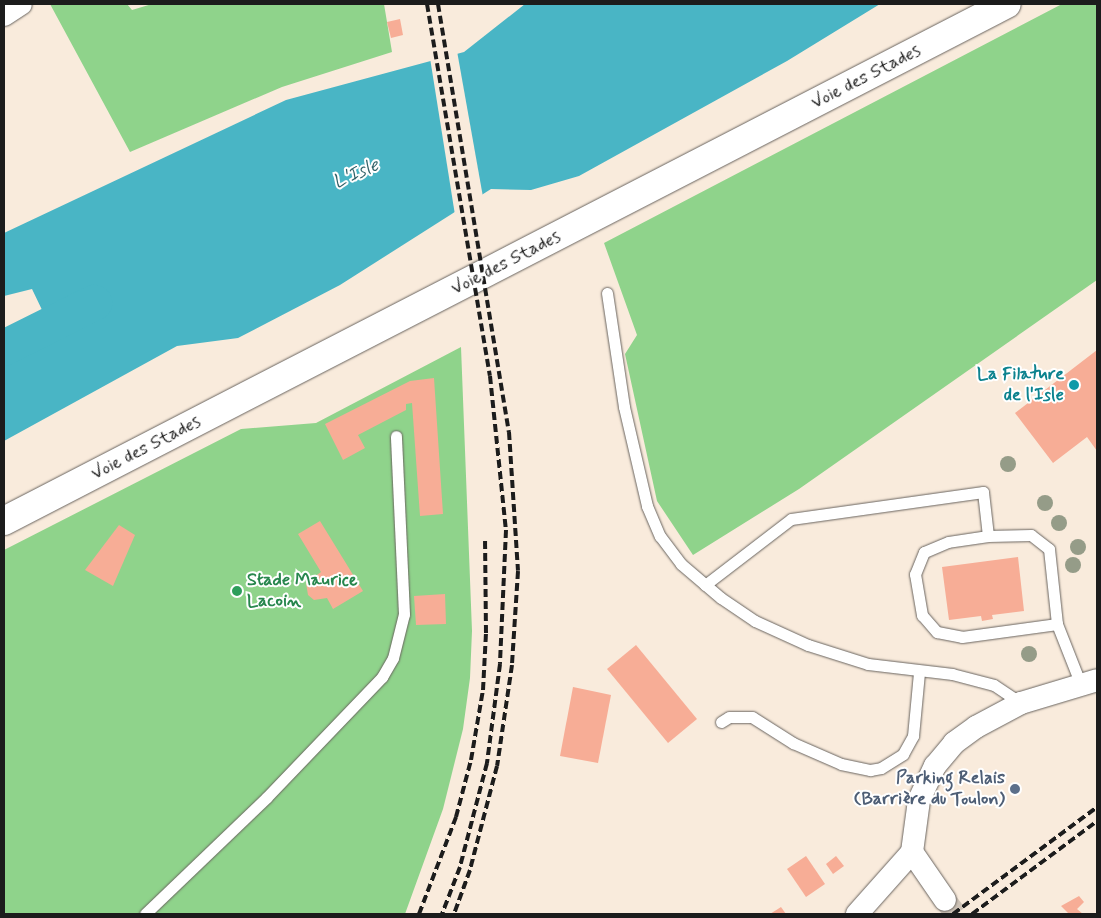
<!DOCTYPE html>
<meta charset="utf-8">
<style>
body{margin:0}
#map{position:relative;width:1101px;height:918px;overflow:hidden;background:#f9ebdc;font-family:Mynerve,sans-serif}
div>[style]{position:absolute}
.green>*{inset:0;background:#8fd38b}
.water>*{inset:0;background:#49b5c5}
.pier>*{inset:0;background:#f9ebdc}
.river>*{height:36px;margin:-18px;padding:0 18px;transform-origin:18px;border-radius:18px;background:#49b5c5}
.building>*{inset:0;background:#f7ad96}
.street-tunnel>*{height:22px;margin-top:-11px;transform-origin:0;background:repeating-linear-gradient(90deg,#cdc2b6 0 22px,transparent 0 33px)}
.roads{filter:drop-shadow(0 0 1px #69645f) drop-shadow(0 0 1px #69645f)}
.lane>*{height:11px;margin:-5.5px;padding:0 5.5px;transform-origin:5.5px;border-radius:5.5px;background:#fff}
.street>*{height:22px;margin:-11px;padding:0 11px;transform-origin:11px;border-radius:11px;background:#fff}
.primary>*{height:28px;margin:-14px;padding:0 14px;transform-origin:14px;border-radius:14px;background:#fff}
.rail>*{height:4px;margin-top:-2px;transform-origin:0;background:repeating-linear-gradient(90deg,#1c1c1c 0 8px,transparent 0 12px)}
.trees>*{width:16px;height:16px;margin:-8px;border-radius:50%;background:#959c88}
.dots>*{width:14px;height:14px;translate:-50% -50%;box-sizing:border-box;border:2px solid #fff;border-radius:50%}
span{translate:-50% -50%;white-space:nowrap;text-align:center;line-height:1.15;-webkit-text-stroke:4px #fff;paint-order:stroke}
.street-label{font-size:18px;color:#1c1c1c}
.culture-label{font-size:18px;color:#0d838f;font-weight:700}
.right{translate:-100% -50%;text-align:right}
.leisure-label{font-size:18px;color:#27864d;font-weight:700}
.left{translate:0 -50%;text-align:left}
.service-label{font-size:18px;color:#4e5e75;font-weight:700}
.water-label{font-size:19px;color:#306168;font-style:italic}
.frame{position:absolute;inset:0;border:5px solid #1c1c1c;pointer-events:none}
</style>
<div id="map">
<div class="green">
<div style="clip-path:polygon(50px 4px,127px 4px,132px 10px,152px 4px,384px 4px,392px 52px,282px 87px,130px 152px)"></div>
<div style="clip-path:polygon(1062px 4px,1097px 4px,1097px 280px,799px 489px,693px 555px,657px 501px,625px 354px,637px 335px,604px 243px)"></div>
<div style="clip-path:polygon(461px 347px,472px 631px,470px 678px,463px 729px,443px 809px,405px 914px,4px 914px,4px 550px,241px 429px,316px 423px)"></div>
</div>
<div class="water">
<div style="clip-path:polygon(525px 4px,880px 4px,787px 61px,579px 176px,531px 190px,491px 189px,340px 285px,238px 338px,177px 346px,4px 441px,4px 363px,55px 337px,32px 289px,4px 296px,4px 233px,286px 100px,464px 52px)"></div>
</div>
<div class="pier">
<div style="clip-path:polygon(457px 51px,483px 197px,455px 215px,430px 58px)"></div>
</div>
<div class="river">
<div style="left:4px;top:348px;width:101px;rotate:-26.6deg"></div>
</div>
<div class="building">
<div style="clip-path:polygon(400px 19px,403px 35px,391px 38px,387px 22px)"></div>
<div style="clip-path:polygon(1097px 350px,1097px 451px,1087px 437px,1053px 463px,1015px 413px)"></div>
<div style="clip-path:polygon(434px 378px,443px 514px,420px 516px,412px 403px,406px 404px,406px 410px,358px 435px,365px 448px,343px 460px,325px 424px,410px 381px)"></div>
<div style="clip-path:polygon(320px 521px,363px 591px,333px 609px,327px 598px,314px 600px,308px 595px,306px 583px,321px 572px,298px 534px)"></div>
<div style="clip-path:polygon(119px 525px,135px 535px,113px 586px,85px 570px)"></div>
<div style="clip-path:polygon(1018px 557px,1024px 611px,992px 615px,993px 619px,982px 621px,981px 616px,949px 620px,942px 567px)"></div>
<div style="clip-path:polygon(445px 594px,446px 624px,416px 625px,414px 596px)"></div>
<div style="clip-path:polygon(636px 645px,697px 719px,668px 743px,607px 669px)"></div>
<div style="clip-path:polygon(573px 687px,611px 695px,598px 763px,560px 756px)"></div>
<div style="clip-path:polygon(806px 856px,825px 884px,806px 897px,787px 869px)"></div>
<div style="clip-path:polygon(836px 856px,844px 866px,833px 874px,826px 864px)"></div>
<div style="clip-path:polygon(1079px 896px,1084px 902px,1077px 909px,1083px 914px,1069px 914px,1061px 906px)"></div>
<div style="clip-path:polygon(781px 907px,786px 914px,770px 914px)"></div>
</div>
<div class="street-tunnel">
<div style="left:945px;top:900px;width:18px;rotate:52deg"></div>
</div>
<div class="roads">
<div class="lane">
<div style="left:607px;top:293px;width:115px;rotate:81.5deg"></div>
<div style="left:624px;top:407px;width:102px;rotate:76.9deg"></div>
<div style="left:647px;top:506px;width:33px;rotate:67deg"></div>
<div style="left:660px;top:536px;width:35px;rotate:53deg"></div>
<div style="left:681px;top:564px;width:52px;rotate:40.4deg"></div>
<div style="left:721px;top:598px;width:41px;rotate:34.1deg"></div>
<div style="left:755px;top:621px;width:58px;rotate:24.4deg"></div>
<div style="left:808px;top:645px;width:63px;rotate:17.6deg"></div>
<div style="left:868px;top:664px;width:85px;rotate:6.8deg"></div>
<div style="left:952px;top:674px;width:43px;rotate:14.7deg"></div>
<div style="left:994px;top:685px;width:32px;rotate:34deg"></div>
<div style="left:988px;top:536px;width:40px;rotate:171.5deg"></div>
<div style="left:948px;top:542px;width:26px;rotate:157deg"></div>
<div style="left:924px;top:552px;width:24px;rotate:112deg"></div>
<div style="left:915px;top:574px;width:42px;rotate:80.3deg"></div>
<div style="left:922px;top:615px;width:23px;rotate:49deg"></div>
<div style="left:937px;top:632px;width:25px;rotate:11deg"></div>
<div style="left:962px;top:637px;width:96px;rotate:-7.8deg"></div>
<div style="left:705px;top:585px;width:108px;rotate:-37.5deg"></div>
<div style="left:791px;top:519px;width:194px;rotate:-8deg"></div>
<div style="left:983px;top:492px;width:44px;rotate:83.5deg"></div>
<div style="left:988px;top:536px;width:43px;rotate:-1.3deg"></div>
<div style="left:1031px;top:535px;width:23px;rotate:38deg"></div>
<div style="left:1049px;top:549px;width:75px;rotate:83.9deg"></div>
<div style="left:1057px;top:624px;width:66px;rotate:68.5deg"></div>
<div style="left:721px;top:722px;width:9px;rotate:-32deg"></div>
<div style="left:729px;top:717px;width:23px"></div>
<div style="left:752px;top:717px;width:49px;rotate:32.4deg"></div>
<div style="left:793px;top:743px;width:52px;rotate:23.6deg"></div>
<div style="left:841px;top:764px;width:30px;rotate:12deg"></div>
<div style="left:870px;top:770px;width:11px;rotate:-10deg"></div>
<div style="left:881px;top:768px;width:26px;rotate:-32deg"></div>
<div style="left:903px;top:754px;width:21px;rotate:-61deg"></div>
<div style="left:913px;top:736px;width:64px;rotate:-84.6deg"></div>
<div style="left:145px;top:914px;width:168px;rotate:-43.8deg"></div>
<div style="left:266px;top:798px;width:168px;rotate:-46.2deg"></div>
<div style="left:382px;top:677px;width:22px;rotate:-60deg"></div>
<div style="left:393px;top:658px;width:45px;rotate:-76deg"></div>
<div style="left:404px;top:614px;width:178px;rotate:-92.6deg"></div>
</div>
<div class="street">
<div style="left:4px;top:15px;width:20px;rotate:-33deg"></div>
<div style="left:912px;top:852px;width:58px;rotate:55.5deg"></div>
<div style="left:857px;top:914px;width:83px;rotate:-48.4deg"></div>
<div style="left:912px;top:852px;width:52px;rotate:-82.3deg"></div>
<div style="left:919px;top:800px;width:38px;rotate:-65deg"></div>
<div style="left:935px;top:766px;width:30px;rotate:-50deg"></div>
<div style="left:954px;top:743px;width:27px;rotate:-36deg"></div>
<div style="left:976px;top:727px;width:51px;rotate:-28.1deg"></div>
<div style="left:1021px;top:703px;width:79px;rotate:-16.8deg"></div>
</div>
<div class="primary">
<div style="left:4px;top:521px;width:1128px;rotate:-27.27deg"></div>
</div>
</div>
<div class="rail">
<div style="left:427px;top:4px;width:377px;rotate:80.4deg"></div>
<div style="left:490px;top:376px;width:155px;rotate:84.1deg"></div>
<div style="left:506px;top:530px;width:134px;rotate:92.6deg"></div>
<div style="left:500px;top:664px;width:100px;rotate:97.5deg"></div>
<div style="left:487px;top:763px;width:107px;rotate:104.6deg"></div>
<div style="left:460px;top:867px;width:50px;rotate:111deg"></div>
<div style="left:438px;top:4px;width:434px;rotate:80.6deg"></div>
<div style="left:509px;top:432px;width:139px;rotate:86.3deg"></div>
<div style="left:518px;top:571px;width:94px;rotate:93.7deg"></div>
<div style="left:512px;top:665px;width:102px;rotate:98.4deg"></div>
<div style="left:497px;top:766px;width:107px;rotate:104.6deg"></div>
<div style="left:470px;top:870px;width:47px;rotate:110deg"></div>
<div style="left:419px;top:914px;width:104px;rotate:-69.1deg"></div>
<div style="left:456px;top:817px;width:59px;rotate:-75.3deg"></div>
<div style="left:471px;top:760px;width:71px;rotate:-80.3deg"></div>
<div style="left:483px;top:690px;width:57px;rotate:-87deg"></div>
<div style="left:486px;top:633px;width:92px;rotate:-90.6deg"></div>
<div style="left:953px;top:914px;width:179px;rotate:-36.6deg"></div>
<div style="left:972px;top:914px;width:156px;rotate:-36.6deg"></div>
</div>
<div class="trees">
<div style="left:1008px;top:464px"></div>
<div style="left:1045px;top:503px"></div>
<div style="left:1059px;top:523px"></div>
<div style="left:1078px;top:547px"></div>
<div style="left:1073px;top:565px"></div>
<div style="left:1029px;top:654px"></div>
</div>
<div class="dots">
<div style="left:1074px;top:385px;background:#0f9aa8"></div>
<div style="left:237px;top:591px;background:#2e9e5b"></div>
<div style="left:1015px;top:789px;background:#5c6f8a"></div>
</div>
<div class="street-label">
<span style="left:866px;top:77px;rotate:-27deg">Voie des Stades</span>
<span style="left:506px;top:263px;rotate:-27deg">Voie des Stades</span>
<span style="left:146px;top:448px;rotate:-27deg">Voie des Stades</span>
</div>
<div class="culture-label">
<span class="right" style="left:1064px;top:385px">La Filature<br>de l'Isle</span>
</div>
<div class="leisure-label">
<span class="left" style="left:247px;top:591px">Stade Maurice<br>Lacoin</span>
</div>
<div class="service-label">
<span class="right" style="left:1005px;top:789px">Parking Relais<br>(Barrière du Toulon)</span>
</div>
<div class="water-label">
<span style="left:356px;top:174px;rotate:-24deg">L'Isle</span>
</div>
<div class="frame"></div>
</div>
